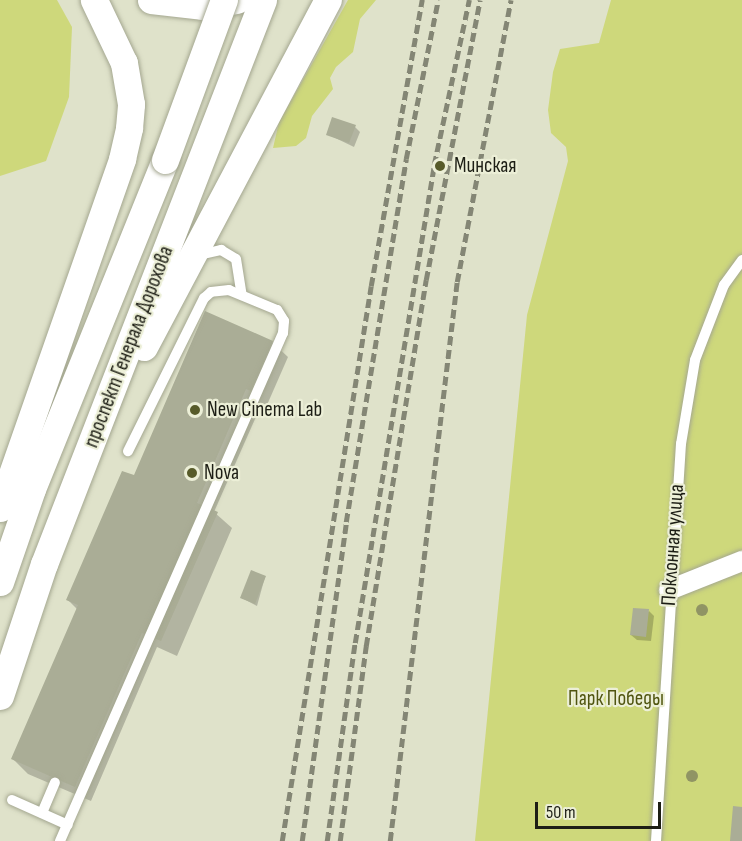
<!DOCTYPE html>
<meta charset="utf-8">
<style>
body{margin:0}
#map{position:relative;width:742px;height:841px;overflow:hidden;background:#dfe2ca;font-family:"Sofia Sans Condensed",sans-serif}
div>[style]{position:absolute}
.green>*{inset:0;background:#ced87b}
.shadow>*{inset:0;background:#0003}
.building>*{inset:0;background:#aaad96}
.roads{filter:drop-shadow(0 0 2px #a4a790) drop-shadow(0 0 2px #a4a790)}
.lane>*{height:10px;margin:-5px;padding:0 5px;transform-origin:5px;border-radius:5px;background:#fff}
.street>*{height:20px;margin:-10px;padding:0 10px;transform-origin:10px;border-radius:10px;background:#fff}
.secondary>*{height:27px;margin:-13.5px;padding:0 13.5px;transform-origin:13.5px;border-radius:13.5px;background:#fff}
.rail>*{height:4.5px;margin-top:-2.25px;transform-origin:0;background:repeating-linear-gradient(90deg,#848675 0 9px,transparent 0 13.5px)}
.bridges{filter:drop-shadow(0 0 2px #a4a790) drop-shadow(0 0 2px #a4a790)}
.secondary-bridge>*{height:27px;margin:-13.5px;padding:0 13.5px;transform-origin:13.5px;border-radius:13.5px;background:#fff}
.trees>*{width:12px;height:12px;margin:-6px;border-radius:50%;background:#909464}
.dots>*{width:16px;height:16px;translate:-50% -50%;box-sizing:border-box;border:3px solid #ecefd7;border-radius:50%}
span{translate:-50% -50%;white-space:nowrap;text-align:center;line-height:1.15;-webkit-text-stroke:4.5px #ecefd7;paint-order:stroke}
.poi-label{font-size:21px;color:#1d1e15}
.left{translate:0 -50%;text-align:left}
.street-label{font-size:21px;color:#1d1e15}
.park-label{font-size:21px;color:#505510}
.scale{position:absolute;left:535px;top:802px;width:126px;height:27px;box-sizing:border-box;border:3px solid #1d1e15;border-top:0;padding-left:8px;font-size:18px;line-height:21px;white-space:nowrap;color:#1d1e15;-webkit-text-stroke:4px #ecefd7;paint-order:stroke}
</style>
<div id="map">
<div class="green">
<div style="clip-path:polygon(0 0,57px 0,72px 27px,69px 97px,46px 161px,0 176px)"></div>
<div style="clip-path:polygon(348px 0,376px 0,360px 19px,353px 52px,336px 67px,330px 78px,333px 89px,312px 116px,306px 138px,296px 146px,273px 148px,279px 122px)"></div>
<div style="clip-path:polygon(611px 0,742px 0,742px 841px,475px 841px,527px 315px,568px 161px,566px 147px,551px 133px,548px 110px,553px 72px,560px 49px,599px 43px)"></div>
</div>
<div class="shadow">
<div style="clip-path:polygon(355px 127px,360px 132px,354px 147px,327px 134px)"></div>
<div style="clip-path:polygon(272px 342px,288px 357px,267px 405px,262px 403px,214px 512px,232px 528px,177px 656px,157px 647px,91px 801px,28px 774px,13px 759px,78px 610px,68px 600px,134px 477px)"></div>
<div style="clip-path:polygon(265px 577px,257px 606px,242px 598px)"></div>
<div style="clip-path:polygon(649px 611px,654px 616px,651px 641px,637px 640px,631px 635px)"></div>
</div>
<div class="building">
<div style="clip-path:polygon(332px 117px,356px 125px,349px 143px,326px 135px)"></div>
<div style="clip-path:polygon(205px 311px,273px 341px,251px 391px,246px 389px,197px 503px,218px 512px,161px 641px,142px 633px,75px 787px,11px 759px,78px 605px,66px 600px,122px 471px,134px 475px)"></div>
<div style="clip-path:polygon(251px 570px,266px 576px,255px 604px,240px 598px)"></div>
<div style="clip-path:polygon(633px 608px,649px 609px,646px 637px,630px 635px)"></div>
<div style="clip-path:polygon(733px 806px,742px 807px,742px 841px,730px 841px)"></div>
</div>
<div class="roads">
<div class="lane">
<div style="left:199px;top:255px;width:23px;rotate:-13deg"></div>
<div style="left:221px;top:250px;width:17px;rotate:31deg"></div>
<div style="left:236px;top:259px;width:36px;rotate:81deg"></div>
<div style="left:12px;top:800px;width:61px;rotate:24.1deg"></div>
<div style="left:42px;top:813px;width:33px;rotate:-67deg"></div>
<div style="left:60px;top:841px;width:555px;rotate:-66.3deg"></div>
<div style="left:283px;top:333px;width:12px;rotate:-85deg"></div>
<div style="left:284px;top:321px;width:13px;rotate:-122deg"></div>
<div style="left:277px;top:310px;width:52px;rotate:-157.4deg"></div>
<div style="left:229px;top:290px;width:18px;rotate:174deg"></div>
<div style="left:211px;top:292px;width:9px;rotate:139deg"></div>
<div style="left:204px;top:298px;width:171px;rotate:116.4deg"></div>
<div style="left:656px;top:841px;width:398px;rotate:-86.4deg"></div>
<div style="left:681px;top:444px;width:85px;rotate:-80.5deg"></div>
<div style="left:695px;top:360px;width:80px;rotate:-68.9deg"></div>
<div style="left:724px;top:285px;width:31px;rotate:-54deg"></div>
</div>
<div class="street">
<div style="left:669px;top:590px;width:79px;rotate:-21.7deg"></div>
</div>
<div class="secondary">
<div style="left:151px;top:0;width:51px;rotate:6.7deg"></div>
<div style="left:202px;top:6px;width:35px;rotate:-10deg"></div>
<div style="left:144px;top:347px;width:393px;rotate:-62.1deg"></div>
<div style="left:0;top:508px;width:370px;rotate:-70.7deg"></div>
<div style="left:122px;top:159px;width:32px;rotate:-77deg"></div>
<div style="left:129px;top:128px;width:24px;rotate:-85deg"></div>
<div style="left:131px;top:104px;width:42px;rotate:-99.7deg"></div>
<div style="left:124px;top:63px;width:70px;rotate:-115.5deg"></div>
<div style="left:0;top:582px;width:98px;rotate:-71deg"></div>
<div style="left:32px;top:489px;width:355px;rotate:-68deg"></div>
<div style="left:0;top:696px;width:139px;rotate:-71.6deg"></div>
<div style="left:44px;top:564px;width:605px;rotate:-68.78deg"></div>
</div>
</div>
<div class="rail">
<div style="left:282px;top:841px;width:562px;rotate:-80.89deg"></div>
<div style="left:371px;top:286px;width:291px;rotate:-79.9deg"></div>
<div style="left:302px;top:841px;width:322px;rotate:-82.1deg"></div>
<div style="left:346px;top:522px;width:368px;rotate:-80.6deg"></div>
<div style="left:406px;top:159px;width:162px;rotate:-78.6deg"></div>
<div style="left:327px;top:841px;width:200px;rotate:-82deg"></div>
<div style="left:355px;top:643px;width:484px;rotate:-80.6deg"></div>
<div style="left:434px;top:165px;width:169px;rotate:-78deg"></div>
<div style="left:340px;top:841px;width:197px;rotate:-82.4deg"></div>
<div style="left:366px;top:646px;width:371px;rotate:-80.7deg"></div>
<div style="left:426px;top:280px;width:285px;rotate:-79.1deg"></div>
<div style="left:390px;top:841px;width:563px;rotate:-83.17deg"></div>
<div style="left:457px;top:282px;width:287px;rotate:-79.2deg"></div>
</div>
<div class="bridges">
<div class="secondary-bridge">
<div style="left:165px;top:160px;width:171px;rotate:-69.8deg"></div>
</div>
</div>
<div class="trees">
<div style="left:702px;top:610px"></div>
<div style="left:692px;top:776px"></div>
</div>
<div class="dots">
<div style="left:440px;top:166px;background:#575b29"></div>
<div style="left:195px;top:410px;background:#575b29"></div>
<div style="left:192px;top:473px;background:#575b29"></div>
</div>
<div class="poi-label">
<span class="left" style="left:454px;top:166px">Минская</span>
<span class="left" style="left:207px;top:410px">New Cinema Lab</span>
<span class="left" style="left:204px;top:473px">Nova</span>
</div>
<div class="street-label">
<span style="left:129px;top:347px;rotate:-69deg">проспект Генерала Дорохова</span>
<span style="left:673px;top:545px;rotate:-86deg">Поклонная улица</span>
</div>
<div class="park-label">
<span style="left:616px;top:699px">Парк Победы</span>
</div>
<div class="scale">50 m</div>
</div>
